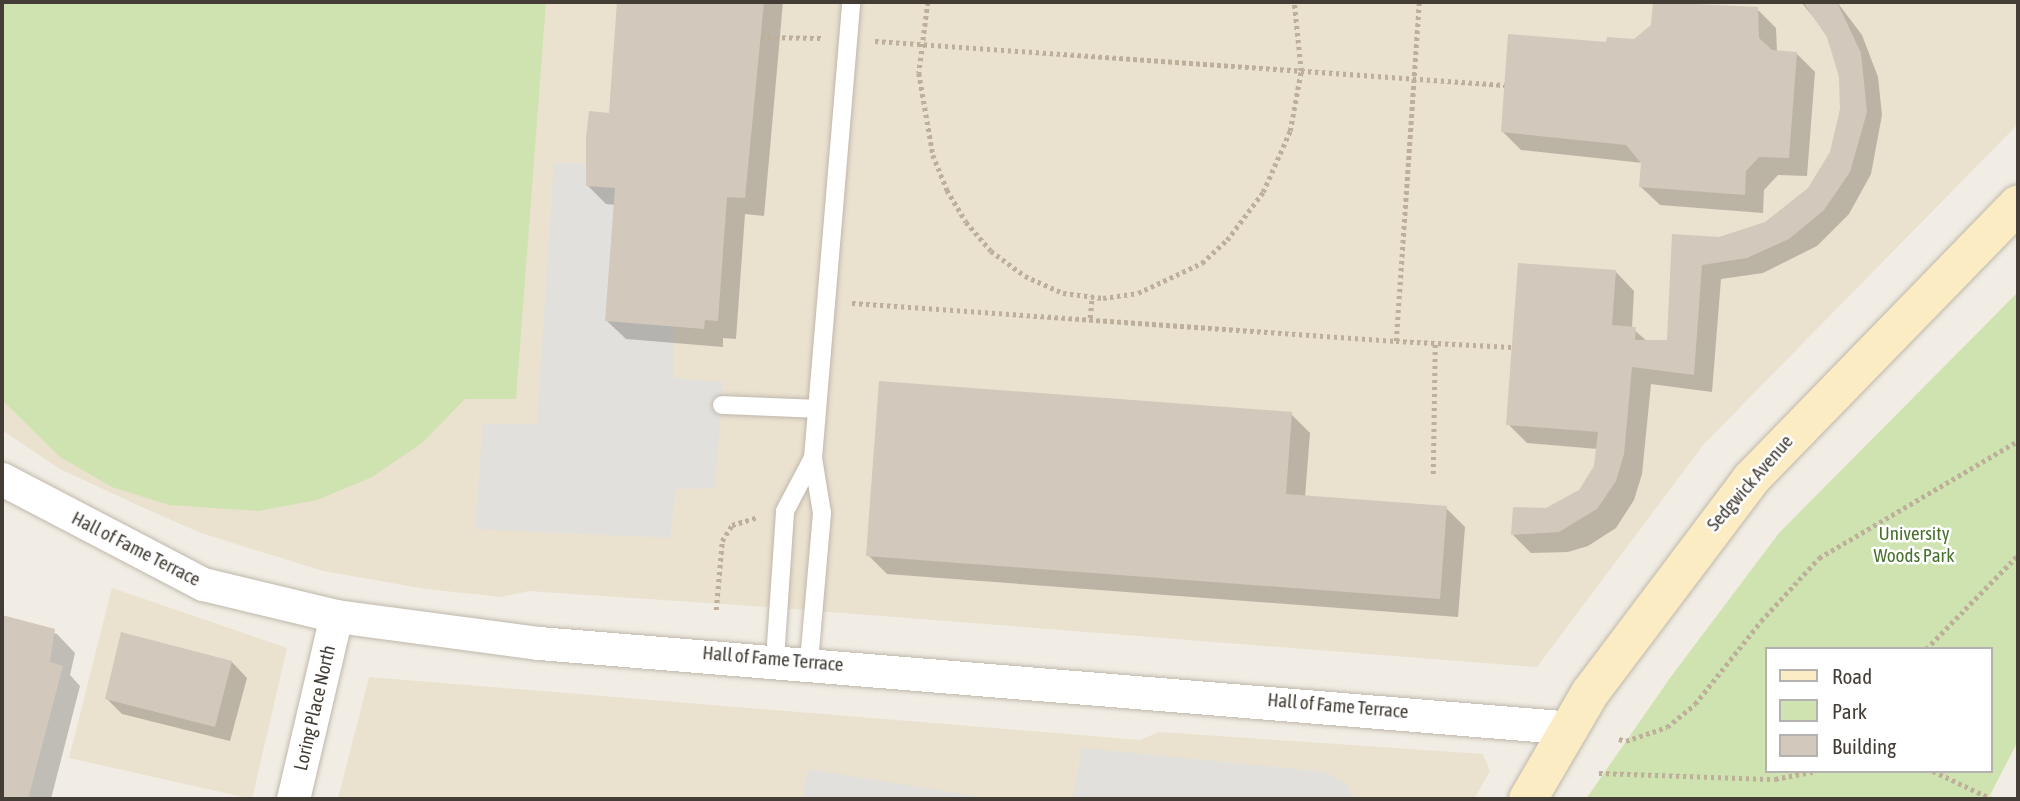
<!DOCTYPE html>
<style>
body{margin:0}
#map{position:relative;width:2020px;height:801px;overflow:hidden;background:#f1ede4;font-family:"Asap Condensed",sans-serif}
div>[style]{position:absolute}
.education>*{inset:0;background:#eae1cf}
.green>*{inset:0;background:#cee3af}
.parking>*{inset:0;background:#e2e0dd}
.shadow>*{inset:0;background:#0003}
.building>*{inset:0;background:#d2c8bb}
.path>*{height:4.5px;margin-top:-2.25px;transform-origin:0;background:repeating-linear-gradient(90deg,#bdaf9a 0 3.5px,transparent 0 7px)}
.roads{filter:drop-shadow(0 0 2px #bfb7ab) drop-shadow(0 0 2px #bfb7ab)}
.lane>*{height:18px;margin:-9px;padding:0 9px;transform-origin:9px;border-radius:9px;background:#fff}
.street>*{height:33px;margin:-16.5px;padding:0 16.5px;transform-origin:16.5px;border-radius:16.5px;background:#fff}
.secondary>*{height:38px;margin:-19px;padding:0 19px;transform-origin:19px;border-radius:19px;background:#fbecc4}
span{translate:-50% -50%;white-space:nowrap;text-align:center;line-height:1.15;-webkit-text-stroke:5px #fff;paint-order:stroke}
.street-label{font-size:19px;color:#433d35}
.park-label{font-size:19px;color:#48712c}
.frame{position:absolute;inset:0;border:4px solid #433d35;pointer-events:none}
.legend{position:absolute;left:1765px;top:647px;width:228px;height:126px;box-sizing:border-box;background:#fff;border:2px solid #b4b1ae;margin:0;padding:9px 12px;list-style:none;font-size:21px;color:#433d35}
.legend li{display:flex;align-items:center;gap:14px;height:35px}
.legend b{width:35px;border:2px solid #b4b1ae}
</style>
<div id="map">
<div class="education">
<div style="clip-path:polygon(2px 2px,2018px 2px,2018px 124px,1704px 444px,1537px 667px,766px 607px,529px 591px,501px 597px,426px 589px,323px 571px,201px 533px,144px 508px,60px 469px,2px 430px)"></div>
<div style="clip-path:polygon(112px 588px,287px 648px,252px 799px,69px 758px)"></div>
<div style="clip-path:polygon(369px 677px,1140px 740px,1159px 732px,1483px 754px,1490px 771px,1474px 799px,338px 799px)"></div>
</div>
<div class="green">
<div style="clip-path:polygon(2px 2px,546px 2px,516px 399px,465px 399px,422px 443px,372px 477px,317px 500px,258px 511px,169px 505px,112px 487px,60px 457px,2px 400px)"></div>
<div style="clip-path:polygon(evenodd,2018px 292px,2018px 741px,1988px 799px,1586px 799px,1670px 678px,1779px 533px,2018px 292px,1766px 649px,1990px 649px,1990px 771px,1766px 771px,1766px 649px)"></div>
</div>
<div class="parking">
<div style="clip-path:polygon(554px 163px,587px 163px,586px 186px,615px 188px,674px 326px,673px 378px,723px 382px,715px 488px,676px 489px,670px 538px,475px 529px,483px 424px,537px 424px)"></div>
<div style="clip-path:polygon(1082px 748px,1325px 772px,1348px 785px,1354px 799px,1073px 799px)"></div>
<div style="clip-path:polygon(808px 769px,975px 796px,975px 799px,803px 799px)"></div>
</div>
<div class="shadow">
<div style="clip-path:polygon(619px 2px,783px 2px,764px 216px,745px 214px,736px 339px,723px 338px,723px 347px,626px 339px,607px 321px,616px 205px,606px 204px,587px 185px,610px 114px)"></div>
<div style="clip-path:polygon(1655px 2px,1757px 9px,1776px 28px,1777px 52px,1796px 53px,1815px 72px,1807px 176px,1778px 175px,1764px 190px,1763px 213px,1660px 205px,1641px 187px,1643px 163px,1521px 150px,1502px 131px,1608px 44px,1635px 41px,1653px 25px)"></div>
<div style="clip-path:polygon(1801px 2px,1837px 2px,1862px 35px,1878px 77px,1882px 115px,1871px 174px,1849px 214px,1817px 246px,1763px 273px,1721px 279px,1712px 392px,1651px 384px,1642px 474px,1634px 500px,1616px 528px,1588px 546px,1568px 552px,1531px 553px,1513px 535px,1580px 491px,1595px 467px,1598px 449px,1527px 443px,1508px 424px,1616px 272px,1634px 291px,1632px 328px,1649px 343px,1665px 344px,1706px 240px,1753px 230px,1789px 209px,1818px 178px,1836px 140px,1842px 109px,1838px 63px,1829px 36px)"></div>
<div style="clip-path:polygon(1291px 414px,1310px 433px,1305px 497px,1446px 508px,1465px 527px,1458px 617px,887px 574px,868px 555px)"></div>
<div style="clip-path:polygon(2px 618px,57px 634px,75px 653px,70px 675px,80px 686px,51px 799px,2px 799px)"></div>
<div style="clip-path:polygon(232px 662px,247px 678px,230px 741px,122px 714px,107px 699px)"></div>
</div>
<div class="building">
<div style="clip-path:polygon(617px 2px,764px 2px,745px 198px,727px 197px,718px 321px,705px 320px,704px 329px,605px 321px,615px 188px,586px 186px,586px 137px,589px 111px,609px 113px)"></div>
<div style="clip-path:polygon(1653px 2px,1758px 7px,1759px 38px,1772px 50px,1797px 52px,1789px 158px,1759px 157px,1746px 171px,1745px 195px,1639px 187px,1641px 163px,1626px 145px,1501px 132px,1508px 34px,1606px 42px,1607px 37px,1634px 39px,1651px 25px)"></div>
<div style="clip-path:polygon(1803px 2px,1837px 2px,1861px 53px,1867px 112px,1850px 172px,1824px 210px,1789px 239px,1747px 258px,1702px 265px,1694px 375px,1632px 367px,1624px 454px,1616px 481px,1597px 509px,1559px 532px,1511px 535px,1513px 507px,1546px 508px,1579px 490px,1594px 466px,1598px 432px,1506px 425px,1518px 263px,1616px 270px,1612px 325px,1636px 327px,1635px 340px,1667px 340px,1672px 234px,1719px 237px,1765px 222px,1808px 188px,1830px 152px,1840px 109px,1839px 77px,1827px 37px)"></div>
<div style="clip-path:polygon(879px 381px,1292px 412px,1286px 494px,1447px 506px,1440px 599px,866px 556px)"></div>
<div style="clip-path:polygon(2px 615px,55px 629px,50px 662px,63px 666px,28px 799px,2px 799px)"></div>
<div style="clip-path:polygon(121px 632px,232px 661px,215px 727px,105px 699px)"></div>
</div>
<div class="path">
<div style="left:928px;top:2px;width:72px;rotate:97.2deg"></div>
<div style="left:919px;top:73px;width:83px;rotate:80.3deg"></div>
<div style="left:933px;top:155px;width:38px;rotate:68deg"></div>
<div style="left:947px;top:190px;width:37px;rotate:59deg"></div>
<div style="left:966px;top:222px;width:38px;rotate:49deg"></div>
<div style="left:991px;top:251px;width:42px;rotate:36.3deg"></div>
<div style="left:1025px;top:276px;width:42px;rotate:24.1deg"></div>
<div style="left:1063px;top:293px;width:40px;rotate:7.1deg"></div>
<div style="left:1103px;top:298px;width:35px;rotate:-8deg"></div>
<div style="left:1138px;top:293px;width:71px;rotate:-25.1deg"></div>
<div style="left:1202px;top:263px;width:34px;rotate:-43deg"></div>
<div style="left:1227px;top:240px;width:60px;rotate:-53.1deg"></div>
<div style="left:1263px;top:192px;width:67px;rotate:-66.1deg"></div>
<div style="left:1290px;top:131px;width:61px;rotate:-79.6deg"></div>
<div style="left:1301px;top:71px;width:69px;rotate:-95.8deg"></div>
<div style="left:761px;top:37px;width:60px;rotate:1deg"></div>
<div style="left:875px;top:41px;width:631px;rotate:4deg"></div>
<div style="left:852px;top:303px;width:545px;rotate:4deg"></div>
<div style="left:1396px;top:341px;width:340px;rotate:-86.1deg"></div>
<div style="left:1090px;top:318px;width:22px;rotate:-85deg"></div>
<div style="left:1396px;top:341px;width:116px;rotate:3deg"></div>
<div style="left:1433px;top:474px;width:131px;rotate:-89.1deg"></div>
<div style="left:716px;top:610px;width:69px;rotate:-85deg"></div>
<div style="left:722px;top:541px;width:19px;rotate:-58deg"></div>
<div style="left:732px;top:525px;width:27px;rotate:-17deg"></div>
<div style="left:1926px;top:649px;width:132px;rotate:-45.6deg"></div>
<div style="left:1619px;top:739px;width:7px;rotate:16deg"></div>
<div style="left:1626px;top:741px;width:43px;rotate:-18.9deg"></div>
<div style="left:1667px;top:727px;width:36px;rotate:-39deg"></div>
<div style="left:1695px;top:704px;width:106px;rotate:-51.5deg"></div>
<div style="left:1761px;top:621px;width:86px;rotate:-47.4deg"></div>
<div style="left:1819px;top:558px;width:231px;rotate:-30.5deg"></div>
<div style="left:1933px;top:771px;width:65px;rotate:25.4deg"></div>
<div style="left:1599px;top:773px;width:176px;rotate:2deg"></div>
<div style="left:1775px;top:779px;width:42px;rotate:-11deg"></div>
</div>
<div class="roads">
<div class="lane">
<div style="left:722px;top:405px;width:95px;rotate:2.4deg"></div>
<div style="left:775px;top:659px;width:148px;rotate:-86.1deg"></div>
<div style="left:785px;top:511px;width:60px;rotate:-62.2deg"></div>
<div style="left:809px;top:662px;width:150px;rotate:-85deg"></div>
<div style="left:822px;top:513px;width:56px;rotate:-99.3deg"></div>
<div style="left:813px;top:458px;width:458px;rotate:-85.2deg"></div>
</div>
<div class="street">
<div style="left:2px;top:479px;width:227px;rotate:27.6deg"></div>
<div style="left:203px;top:584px;width:137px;rotate:13.5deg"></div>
<div style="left:336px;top:616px;width:205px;rotate:7.6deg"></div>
<div style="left:539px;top:643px;width:1036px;rotate:4.7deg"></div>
<div style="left:293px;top:799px;width:188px;rotate:-76.8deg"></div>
</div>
<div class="secondary">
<div style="left:1528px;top:799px;width:123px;rotate:-59.7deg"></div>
<div style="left:1590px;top:693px;width:268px;rotate:-53deg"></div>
<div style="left:1751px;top:479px;width:383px;rotate:-45.8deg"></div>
</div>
</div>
<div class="street-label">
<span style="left:1750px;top:483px;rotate:-49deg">Sedgwick Avenue</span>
<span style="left:136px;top:549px;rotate:27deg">Hall of Fame Terrace</span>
<span style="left:773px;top:659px;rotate:5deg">Hall of Fame Terrace</span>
<span style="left:1338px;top:706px;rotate:5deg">Hall of Fame Terrace</span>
<span style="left:315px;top:708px;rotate:-77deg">Loring Place North</span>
</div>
<div class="park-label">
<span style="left:1914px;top:545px">University<br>Woods Park</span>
</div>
<div class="frame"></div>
<ul class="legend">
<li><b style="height:9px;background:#fbecc4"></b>Road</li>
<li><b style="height:19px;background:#cee3af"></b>Park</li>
<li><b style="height:19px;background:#d2c8bb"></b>Building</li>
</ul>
</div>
